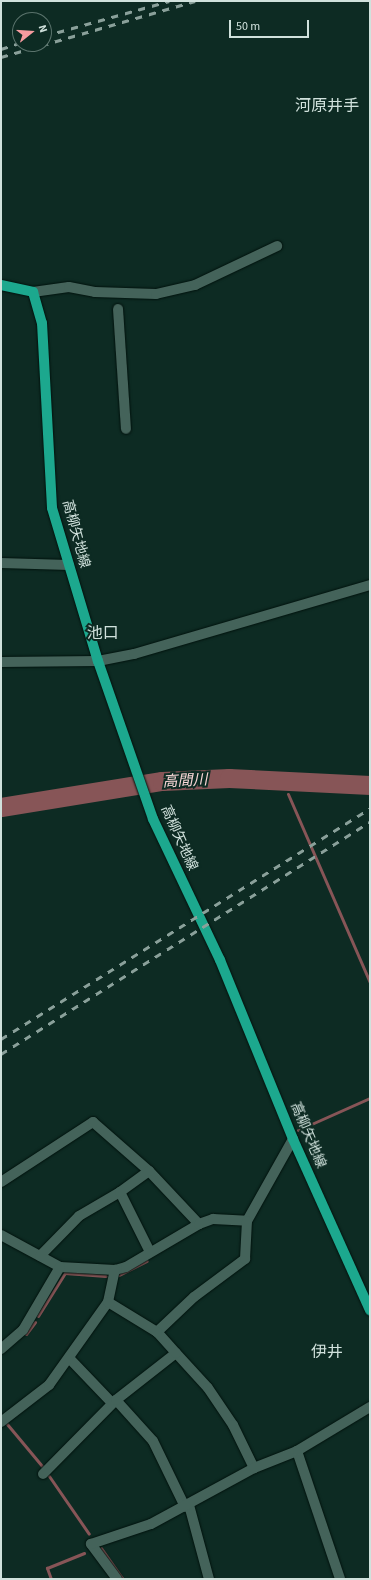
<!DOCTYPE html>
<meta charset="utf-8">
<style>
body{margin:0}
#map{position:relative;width:371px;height:1580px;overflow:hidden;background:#0d2b23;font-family:"Source Sans 3","Noto Sans JP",sans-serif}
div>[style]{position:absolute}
.stream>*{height:3px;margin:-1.5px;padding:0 1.5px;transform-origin:1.5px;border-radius:1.5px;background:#875557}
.river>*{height:19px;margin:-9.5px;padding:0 9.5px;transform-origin:9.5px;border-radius:9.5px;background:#875557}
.roads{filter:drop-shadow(0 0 1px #00120d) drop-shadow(0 0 1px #00120d)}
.minor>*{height:10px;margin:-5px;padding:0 5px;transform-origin:5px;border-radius:5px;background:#44635a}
.major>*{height:10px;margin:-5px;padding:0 5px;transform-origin:5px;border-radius:5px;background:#1ca88e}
.rail>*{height:3px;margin-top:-1.5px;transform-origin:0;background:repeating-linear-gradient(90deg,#8aa09a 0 7px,transparent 0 14px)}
span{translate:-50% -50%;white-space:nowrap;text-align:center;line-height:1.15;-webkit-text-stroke:4px #0d2b23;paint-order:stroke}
.street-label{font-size:14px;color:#d0e1dc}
.water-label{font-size:15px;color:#f9d6d6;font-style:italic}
.quarter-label{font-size:16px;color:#d0e1dc}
.frame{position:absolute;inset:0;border:2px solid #d0e1dc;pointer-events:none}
.north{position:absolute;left:12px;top:12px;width:40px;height:40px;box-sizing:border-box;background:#0d2b23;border:1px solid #5b746d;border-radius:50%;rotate:73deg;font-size:11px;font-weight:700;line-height:16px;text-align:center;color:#d0e1dc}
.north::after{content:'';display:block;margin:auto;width:14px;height:18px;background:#f59b9f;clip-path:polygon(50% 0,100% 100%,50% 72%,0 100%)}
.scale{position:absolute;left:229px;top:20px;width:80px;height:18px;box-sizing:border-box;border:2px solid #d0e1dc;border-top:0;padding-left:5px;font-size:12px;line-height:14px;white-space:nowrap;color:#d0e1dc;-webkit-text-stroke:3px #0d2b23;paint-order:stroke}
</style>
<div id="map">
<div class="stream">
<div style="left:288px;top:794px;width:206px;rotate:66.5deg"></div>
<div style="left:298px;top:1130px;width:79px;rotate:-24deg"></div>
<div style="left:119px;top:1275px;width:31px;rotate:-27deg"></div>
<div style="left:38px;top:1316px;width:51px;rotate:-57.9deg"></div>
<div style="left:65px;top:1273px;width:41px;rotate:4.2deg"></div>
<div style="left:26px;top:1334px;width:15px;rotate:-53deg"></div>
<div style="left:7px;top:1424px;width:55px;rotate:50.2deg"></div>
<div style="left:49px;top:1476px;width:70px;rotate:55.4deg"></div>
<div style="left:101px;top:1548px;width:38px;rotate:55deg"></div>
<div style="left:51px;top:1579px;width:12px;rotate:-110deg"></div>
<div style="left:47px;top:1568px;width:40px;rotate:-22deg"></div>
</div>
<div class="river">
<div style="left:1px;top:807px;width:163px;rotate:-9.2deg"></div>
<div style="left:162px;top:781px;width:67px;rotate:-2.6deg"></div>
<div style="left:229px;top:778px;width:141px;rotate:2.8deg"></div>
</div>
<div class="roads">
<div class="minor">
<div style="left:33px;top:292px;width:36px;rotate:-8deg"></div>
<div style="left:69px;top:287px;width:26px;rotate:11deg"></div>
<div style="left:95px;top:292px;width:61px;rotate:1.9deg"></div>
<div style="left:156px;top:294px;width:40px;rotate:-13deg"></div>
<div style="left:195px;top:285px;width:91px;rotate:-25.4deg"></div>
<div style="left:118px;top:309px;width:120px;rotate:86.2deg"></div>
<div style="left:1px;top:563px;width:68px;rotate:1.7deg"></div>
<div style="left:1px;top:662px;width:97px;rotate:-0.6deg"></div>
<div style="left:98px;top:661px;width:37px;rotate:-11deg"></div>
<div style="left:134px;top:654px;width:246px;rotate:-16.3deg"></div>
<div style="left:1px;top:1182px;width:110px;rotate:-33.1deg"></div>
<div style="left:93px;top:1122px;width:74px;rotate:41.2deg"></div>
<div style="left:149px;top:1171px;width:73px;rotate:46.7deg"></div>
<div style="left:120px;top:1192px;width:67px;rotate:63.4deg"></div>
<div style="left:1px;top:1235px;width:67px;rotate:28.5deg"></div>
<div style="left:60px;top:1267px;width:55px;rotate:3.1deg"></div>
<div style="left:115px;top:1270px;width:11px;rotate:-15deg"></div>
<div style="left:126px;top:1267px;width:85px;rotate:-30.5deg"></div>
<div style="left:199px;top:1224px;width:15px;rotate:-20deg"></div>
<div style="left:213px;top:1219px;width:34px;rotate:3deg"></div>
<div style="left:247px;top:1221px;width:94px;rotate:-60.7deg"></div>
<div style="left:40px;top:1256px;width:56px;rotate:-45.7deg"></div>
<div style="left:79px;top:1216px;width:48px;rotate:-30.3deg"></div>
<div style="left:120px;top:1192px;width:36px;rotate:-36deg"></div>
<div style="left:157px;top:1332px;width:51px;rotate:-43.4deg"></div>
<div style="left:194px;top:1297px;width:64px;rotate:-36.7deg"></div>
<div style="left:245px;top:1259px;width:38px;rotate:-87deg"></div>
<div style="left:1px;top:1349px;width:29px;rotate:-41deg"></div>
<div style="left:23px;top:1330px;width:73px;rotate:-59.6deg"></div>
<div style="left:176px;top:1353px;width:47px;rotate:47.6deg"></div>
<div style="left:208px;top:1388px;width:45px;rotate:56deg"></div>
<div style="left:233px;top:1425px;width:48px;rotate:64deg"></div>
<div style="left:69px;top:1358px;width:62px;rotate:46.3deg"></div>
<div style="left:116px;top:1400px;width:55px;rotate:47.9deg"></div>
<div style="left:153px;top:1441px;width:73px;rotate:64.1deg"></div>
<div style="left:1px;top:1422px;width:61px;rotate:-37.6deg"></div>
<div style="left:49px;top:1385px;width:102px;rotate:-54.6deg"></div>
<div style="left:108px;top:1302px;width:33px;rotate:-78deg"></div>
<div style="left:297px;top:1451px;width:135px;rotate:71.4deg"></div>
<div style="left:43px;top:1474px;width:104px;rotate:-45.4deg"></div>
<div style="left:116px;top:1400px;width:76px;rotate:-38.1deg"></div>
<div style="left:176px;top:1353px;width:28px;rotate:-132deg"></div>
<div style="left:157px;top:1332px;width:57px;rotate:-148.5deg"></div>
<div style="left:189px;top:1505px;width:77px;rotate:74.9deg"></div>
<div style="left:117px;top:1579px;width:44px;rotate:-126.6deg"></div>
<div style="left:91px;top:1544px;width:63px;rotate:-18.4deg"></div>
<div style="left:151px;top:1524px;width:117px;rotate:-28.5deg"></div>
<div style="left:254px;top:1468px;width:46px;rotate:-21.6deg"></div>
<div style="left:297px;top:1451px;width:85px;rotate:-31.1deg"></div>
</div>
<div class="major">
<div style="left:1px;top:285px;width:33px;rotate:12deg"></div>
<div style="left:33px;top:292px;width:32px;rotate:74deg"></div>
<div style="left:42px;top:323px;width:185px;rotate:86.9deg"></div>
<div style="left:52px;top:508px;width:160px;rotate:73.3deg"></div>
<div style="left:98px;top:661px;width:167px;rotate:70.8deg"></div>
<div style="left:153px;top:819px;width:156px;rotate:64.6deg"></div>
<div style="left:220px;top:960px;width:193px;rotate:67.8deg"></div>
<div style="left:293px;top:1139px;width:188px;rotate:65.8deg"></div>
</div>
</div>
<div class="rail">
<div style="left:44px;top:36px;width:130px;rotate:-15.6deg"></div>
<div style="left:1px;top:49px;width:20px;rotate:-18deg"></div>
<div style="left:1px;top:57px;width:202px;rotate:-16.1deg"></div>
<div style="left:1px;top:1039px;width:435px;rotate:-32deg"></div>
<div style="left:1px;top:1054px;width:436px;rotate:-32.2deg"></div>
</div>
<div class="street-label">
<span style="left:76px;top:534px;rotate:75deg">高柳矢地線</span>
<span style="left:179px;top:838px;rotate:66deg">高柳矢地線</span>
<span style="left:308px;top:1135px;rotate:67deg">高柳矢地線</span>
</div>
<div class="water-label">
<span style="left:185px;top:781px;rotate:-3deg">高間川</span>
</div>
<div class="quarter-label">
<span style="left:327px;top:106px">河原井手</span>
<span style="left:103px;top:633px">池口</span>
<span style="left:327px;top:1352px">伊井</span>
</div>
<div class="frame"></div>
<div class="north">N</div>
<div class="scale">50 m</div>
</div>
